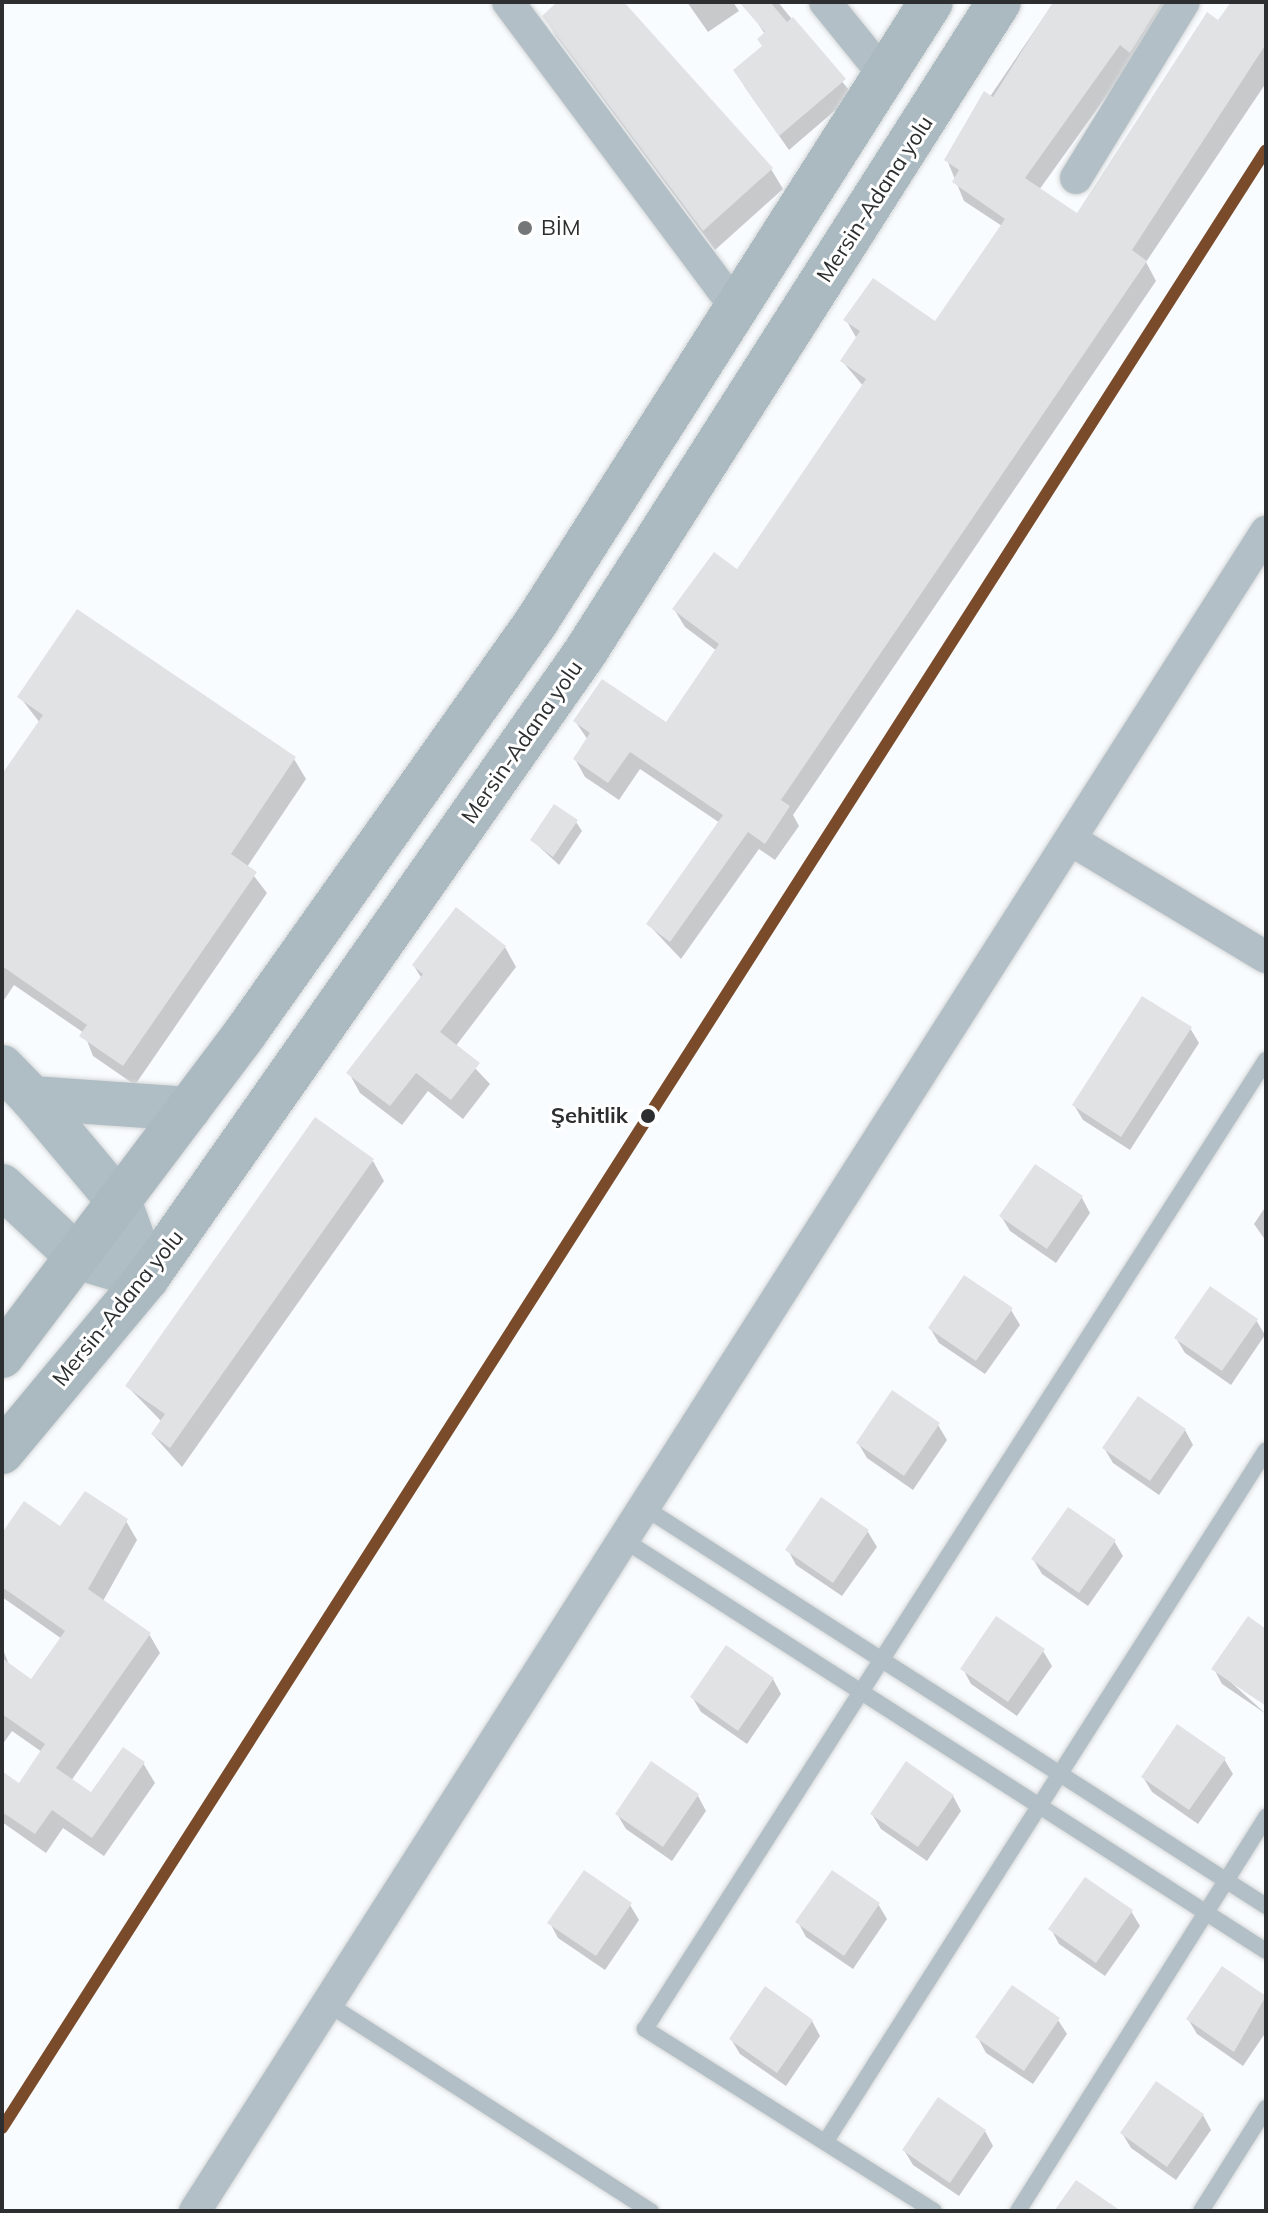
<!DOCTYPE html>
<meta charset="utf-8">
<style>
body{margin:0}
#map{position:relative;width:1268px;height:2213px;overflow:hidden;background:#f9fcfe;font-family:Mulish,sans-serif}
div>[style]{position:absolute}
.shadow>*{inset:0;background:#0003}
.building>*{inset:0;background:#e1e2e4}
.roads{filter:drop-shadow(0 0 2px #d5d7d8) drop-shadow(0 0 2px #d5d7d8)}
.lane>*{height:16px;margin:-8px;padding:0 8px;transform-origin:8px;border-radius:8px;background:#b2bfc6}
.street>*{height:32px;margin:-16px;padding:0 16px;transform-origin:16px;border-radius:16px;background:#b2bfc6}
.secondary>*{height:44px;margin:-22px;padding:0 22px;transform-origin:22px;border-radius:22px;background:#afbdc5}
.highway>*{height:44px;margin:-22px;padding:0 22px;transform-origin:22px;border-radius:22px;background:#abb9c1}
.rail-1>*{height:12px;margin:-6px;padding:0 6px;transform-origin:6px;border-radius:6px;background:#7a4b2a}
.dots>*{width:22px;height:22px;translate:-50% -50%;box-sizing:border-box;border:4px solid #fff;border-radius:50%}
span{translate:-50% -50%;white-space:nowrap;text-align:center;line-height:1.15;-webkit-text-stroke:6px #fff;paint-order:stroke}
.street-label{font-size:22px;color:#2d2e2f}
.poi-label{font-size:22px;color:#2d2e2f}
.left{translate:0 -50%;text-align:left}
.stop-label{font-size:22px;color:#2d2e2f;font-weight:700}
.right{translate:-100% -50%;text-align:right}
.frame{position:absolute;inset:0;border:4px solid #2d2e2f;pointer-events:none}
</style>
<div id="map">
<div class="shadow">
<div style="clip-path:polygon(560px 2px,619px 2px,771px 169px,783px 189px,715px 250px,556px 36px,544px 16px)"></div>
<div style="clip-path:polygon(687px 2px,733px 2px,739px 11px,708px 32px)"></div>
<div style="clip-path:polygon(758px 2px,778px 2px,853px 95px,789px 150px,744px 86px,764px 47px,765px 34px,749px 10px)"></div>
<div style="clip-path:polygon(1054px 2px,1185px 2px,1131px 62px,1039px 190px,1078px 216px,1233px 2px,1266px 2px,1266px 83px,1146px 262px,1156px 281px,793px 815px,799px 826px,775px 860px,759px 849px,681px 959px,648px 924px,720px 823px,640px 769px,619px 800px,585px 777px,575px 759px,588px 740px,575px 721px,667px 725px,717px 651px,685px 627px,674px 609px,738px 572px,864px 387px,842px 361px,857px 339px,846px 320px,935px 324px,1002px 226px,964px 201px,947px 160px)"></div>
<div style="clip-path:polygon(20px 697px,294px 759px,306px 779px,247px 867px,267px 893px,135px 1085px,93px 1056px,84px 1033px,14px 985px,2px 1003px,2px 778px,40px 723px)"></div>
<div style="clip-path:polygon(576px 822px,582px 831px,559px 865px,532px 840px)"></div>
<div style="clip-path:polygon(505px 947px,516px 967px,455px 1047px,490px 1084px,463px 1119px,428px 1091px,402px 1125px,360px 1093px,349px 1073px,422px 979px,414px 966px)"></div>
<div style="clip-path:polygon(1190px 1028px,1199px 1043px,1130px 1150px,1083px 1120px,1074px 1105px)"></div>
<div style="clip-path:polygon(373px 1161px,384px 1181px,182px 1467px,153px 1435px,162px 1422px,127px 1386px)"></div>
<div style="clip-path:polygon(1036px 1166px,1082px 1198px,1090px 1213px,1056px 1263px,1010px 1231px,1001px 1216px)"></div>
<div style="clip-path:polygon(1266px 1206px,1266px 1241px,1254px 1224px)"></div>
<div style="clip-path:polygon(1011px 1310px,1020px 1325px,985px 1374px,939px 1343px,930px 1328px)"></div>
<div style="clip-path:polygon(1256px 1320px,1265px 1335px,1231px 1385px,1185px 1353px,1176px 1338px)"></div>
<div style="clip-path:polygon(938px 1425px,947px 1440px,913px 1490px,867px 1458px,858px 1443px)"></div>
<div style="clip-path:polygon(1185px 1430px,1193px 1445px,1159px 1495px,1113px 1463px,1104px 1448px)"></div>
<div style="clip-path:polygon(126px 1521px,137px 1540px,103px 1601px,149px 1634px,160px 1653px,71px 1781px,92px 1795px,143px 1763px,155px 1783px,104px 1856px,63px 1828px,46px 1853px,2px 1822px,2px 1773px,19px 1785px,42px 1752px,12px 1731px,2px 1745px,2px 1647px,10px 1667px,32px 1682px,62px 1639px,2px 1597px,2px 1536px)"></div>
<div style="clip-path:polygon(868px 1532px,877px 1547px,842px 1596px,796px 1565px,788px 1550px)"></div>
<div style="clip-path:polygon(1114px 1541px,1123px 1556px,1088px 1606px,1042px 1574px,1033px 1559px)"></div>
<div style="clip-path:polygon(1266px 1631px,1266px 1704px,1223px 1675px,1266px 1714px,1222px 1684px,1214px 1669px)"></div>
<div style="clip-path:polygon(1043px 1651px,1052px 1666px,1017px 1716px,971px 1684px,963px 1669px)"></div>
<div style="clip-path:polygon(773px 1679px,781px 1694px,747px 1744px,701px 1712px,692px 1697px)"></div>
<div style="clip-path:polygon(1224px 1759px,1233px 1774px,1198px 1824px,1152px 1792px,1143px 1777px)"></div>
<div style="clip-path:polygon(698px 1796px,706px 1811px,672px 1861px,626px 1829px,617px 1814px)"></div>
<div style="clip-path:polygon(953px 1796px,961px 1811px,927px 1861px,881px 1829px,872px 1814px)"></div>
<div style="clip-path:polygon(878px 1904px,887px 1919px,853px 1969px,806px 1937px,798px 1922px)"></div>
<div style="clip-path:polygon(630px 1905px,639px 1920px,605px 1970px,558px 1938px,550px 1923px)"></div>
<div style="clip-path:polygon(1131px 1911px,1140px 1926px,1105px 1976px,1059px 1944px,1051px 1929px)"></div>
<div style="clip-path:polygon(1222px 1969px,1266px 1999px,1266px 2032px,1243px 2066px,1197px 2034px,1188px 2019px)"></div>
<div style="clip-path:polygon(1058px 2020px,1067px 2034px,1033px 2084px,986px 2053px,978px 2038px)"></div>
<div style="clip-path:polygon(812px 2021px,820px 2036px,786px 2086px,740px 2054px,731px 2039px)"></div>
<div style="clip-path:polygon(1203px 2115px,1211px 2130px,1176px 2180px,1131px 2148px,1122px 2133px)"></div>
<div style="clip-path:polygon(985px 2131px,993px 2146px,959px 2196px,913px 2165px,904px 2150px)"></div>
</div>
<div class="building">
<div style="clip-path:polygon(557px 2px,624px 2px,773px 168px,703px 231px,542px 16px)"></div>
<div style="clip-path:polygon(739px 2px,770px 2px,787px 22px,793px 17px,846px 79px,779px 136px,733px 70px,762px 46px,757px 39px,765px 32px)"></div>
<div style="clip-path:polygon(1053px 2px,1162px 2px,1130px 53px,1120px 45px,1025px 178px,1077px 213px,1207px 12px,1218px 20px,1231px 2px,1266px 2px,1266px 44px,1132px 250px,1147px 261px,781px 800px,790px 806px,765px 844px,748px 832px,670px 942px,646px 924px,723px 815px,630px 752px,608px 783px,573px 759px,590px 733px,573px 721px,602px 679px,666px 722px,719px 644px,672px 609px,714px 552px,737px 569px,866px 379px,840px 361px,860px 331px,843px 320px,873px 278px,935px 321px,1005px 219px,952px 182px,959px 170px,944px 160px,984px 91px,993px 97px)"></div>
<div style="clip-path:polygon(77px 609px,296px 757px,231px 854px,257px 872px,123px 1066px,79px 1036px,87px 1025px,2px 966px,2px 774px,43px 715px,17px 697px)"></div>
<div style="clip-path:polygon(554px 804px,578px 820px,553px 857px,530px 840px)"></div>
<div style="clip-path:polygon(456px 907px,506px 946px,440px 1032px,480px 1063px,451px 1100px,416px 1073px,390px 1106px,346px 1073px,423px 974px,412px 965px)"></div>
<div style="clip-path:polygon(1142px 996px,1192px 1027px,1121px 1137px,1072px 1105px)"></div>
<div style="clip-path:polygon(315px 1117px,374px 1159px,170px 1448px,151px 1434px,165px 1414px,125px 1386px)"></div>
<div style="clip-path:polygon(1035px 1164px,1083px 1196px,1047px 1249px,999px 1216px)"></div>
<div style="clip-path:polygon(964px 1275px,1013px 1308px,976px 1361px,928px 1328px)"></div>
<div style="clip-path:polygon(1210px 1286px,1258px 1319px,1222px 1371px,1174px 1338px)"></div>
<div style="clip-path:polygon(892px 1390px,940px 1423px,904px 1476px,856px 1443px)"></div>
<div style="clip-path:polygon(1138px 1396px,1186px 1429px,1150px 1481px,1102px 1448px)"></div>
<div style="clip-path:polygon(85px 1491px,128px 1519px,88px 1589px,151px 1633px,56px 1768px,91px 1792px,123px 1747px,145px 1762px,92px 1838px,52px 1810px,35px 1834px,2px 1812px,2px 1771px,19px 1783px,45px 1744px,2px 1714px,2px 1658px,31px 1679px,65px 1631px,2px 1587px,2px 1533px,24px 1501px,60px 1526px)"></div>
<div style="clip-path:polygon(821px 1497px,869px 1530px,833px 1583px,785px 1550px)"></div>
<div style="clip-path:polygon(1068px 1507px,1116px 1540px,1079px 1593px,1031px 1559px)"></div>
<div style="clip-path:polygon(996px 1616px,1045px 1649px,1008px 1702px,960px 1669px)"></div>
<div style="clip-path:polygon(1248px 1616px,1266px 1629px,1266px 1706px,1211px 1669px)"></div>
<div style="clip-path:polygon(726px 1645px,774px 1678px,738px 1731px,690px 1697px)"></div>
<div style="clip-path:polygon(1177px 1724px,1226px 1758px,1189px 1810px,1141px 1777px)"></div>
<div style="clip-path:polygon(651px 1761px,699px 1794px,663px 1847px,615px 1814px)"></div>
<div style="clip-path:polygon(906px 1761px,954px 1795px,918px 1847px,870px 1814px)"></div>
<div style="clip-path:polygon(584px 1870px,632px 1903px,596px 1956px,547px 1923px)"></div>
<div style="clip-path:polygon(832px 1870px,880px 1903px,844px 1956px,795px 1922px)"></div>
<div style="clip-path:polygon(1085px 1877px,1133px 1910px,1096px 1963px,1048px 1929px)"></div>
<div style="clip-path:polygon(1222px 1966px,1266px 1996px,1234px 2052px,1186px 2019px)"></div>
<div style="clip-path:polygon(1012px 1985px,1060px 2018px,1024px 2071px,975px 2037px)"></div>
<div style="clip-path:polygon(765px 1986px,813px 2020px,777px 2073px,729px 2039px)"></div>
<div style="clip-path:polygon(1156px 2081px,1204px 2114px,1167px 2167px,1120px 2133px)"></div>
<div style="clip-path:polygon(938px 2097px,986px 2130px,950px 2183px,902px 2150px)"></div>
<div style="clip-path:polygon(1076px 2180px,1121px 2211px,1054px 2211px)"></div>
</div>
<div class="roads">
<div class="lane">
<div style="left:645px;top:1508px;width:738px;rotate:32.66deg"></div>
<div style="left:624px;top:1540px;width:762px;rotate:32.63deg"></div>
<div style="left:328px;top:2004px;width:384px;rotate:32.7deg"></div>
<div style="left:826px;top:2141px;width:819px;rotate:-57.51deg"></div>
<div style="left:934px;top:2211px;width:342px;rotate:-147.8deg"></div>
<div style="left:645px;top:2029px;width:1151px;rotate:-57.35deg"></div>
<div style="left:1018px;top:2211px;width:466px;rotate:-57.8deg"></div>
<div style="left:1201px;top:2211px;width:122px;rotate:-57.7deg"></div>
</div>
<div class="street">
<div style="left:508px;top:2px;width:383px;rotate:53.3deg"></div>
<div style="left:825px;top:2px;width:95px;rotate:51deg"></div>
<div style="left:1076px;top:178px;width:206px;rotate:-58.5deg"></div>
<div style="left:1071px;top:840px;width:227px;rotate:31deg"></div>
<div style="left:195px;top:2211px;width:1992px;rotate:-57.47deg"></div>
</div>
<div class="secondary">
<div style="left:2px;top:1067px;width:43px;rotate:45.9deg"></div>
<div style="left:32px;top:1098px;width:157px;rotate:4deg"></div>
<div style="left:32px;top:1098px;width:137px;rotate:50deg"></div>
<div style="left:120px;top:1203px;width:80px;rotate:70.2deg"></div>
<div style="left:2px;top:1186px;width:105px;rotate:43.1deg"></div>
<div style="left:79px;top:1258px;width:71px;rotate:16.4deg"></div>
</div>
<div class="highway">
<div style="left:2px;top:1356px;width:406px;rotate:-53deg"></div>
<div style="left:246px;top:1032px;width:500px;rotate:-54.7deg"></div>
<div style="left:535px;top:624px;width:737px;rotate:-57.52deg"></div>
<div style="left:2px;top:1452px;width:226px;rotate:-50.2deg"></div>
<div style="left:147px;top:1278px;width:765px;rotate:-55deg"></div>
<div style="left:586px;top:651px;width:769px;rotate:-57.53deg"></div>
</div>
</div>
<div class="rail-1">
<div style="left:2px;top:2128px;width:2347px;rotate:-57.42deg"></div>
</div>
<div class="dots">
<div style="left:525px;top:228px;background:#747677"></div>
<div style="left:648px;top:1116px;background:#2d2e2f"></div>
</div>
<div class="street-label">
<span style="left:875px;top:199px;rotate:-57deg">Mersin-Adana yolu</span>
<span style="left:522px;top:742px;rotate:-55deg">Mersin-Adana yolu</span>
<span style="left:118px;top:1308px;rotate:-51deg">Mersin-Adana yolu</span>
</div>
<div class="poi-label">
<span class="left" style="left:541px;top:228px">BİM</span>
</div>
<div class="stop-label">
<span class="right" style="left:628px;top:1116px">Şehitlik</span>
</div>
<div class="frame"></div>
</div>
